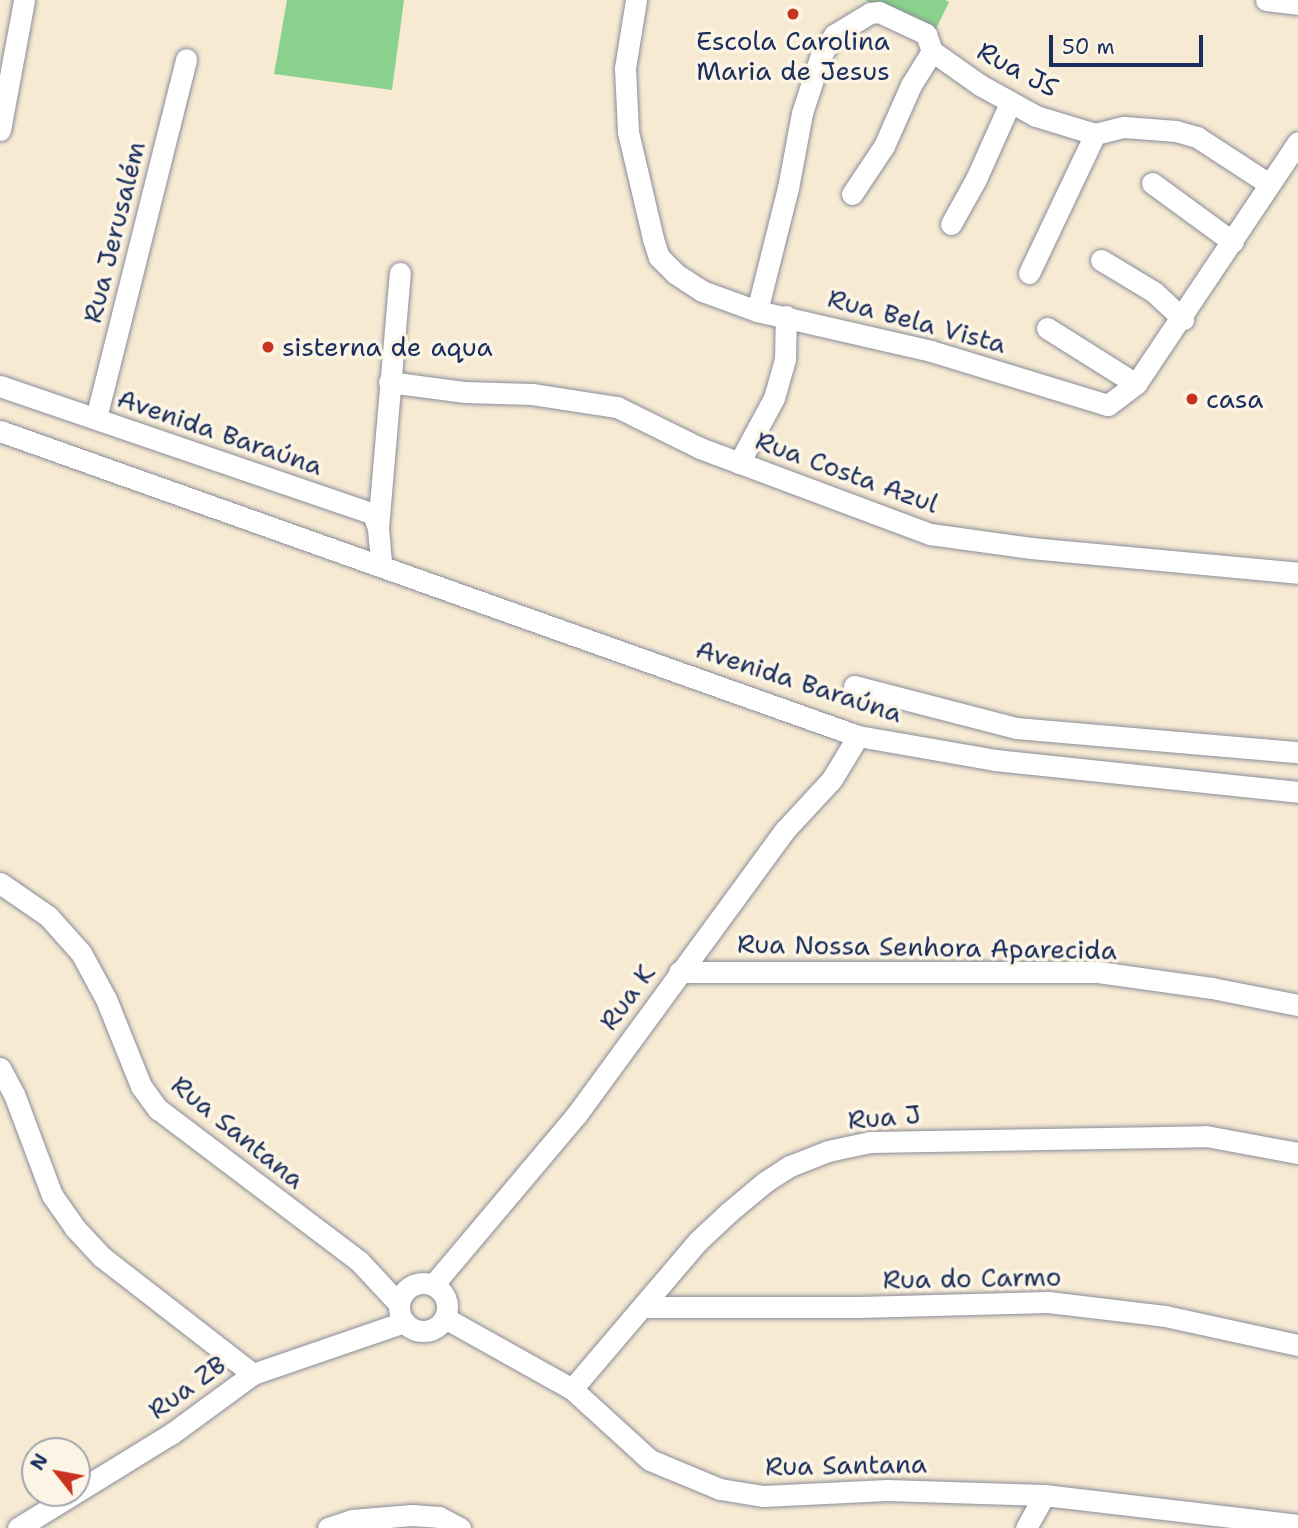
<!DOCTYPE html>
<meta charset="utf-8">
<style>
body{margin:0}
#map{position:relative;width:1298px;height:1528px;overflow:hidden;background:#f7ead3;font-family:"Shantell Sans",sans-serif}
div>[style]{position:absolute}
.green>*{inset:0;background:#89d18c}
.roads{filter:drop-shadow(0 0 2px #898c98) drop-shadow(0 0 2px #898c98)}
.minor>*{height:21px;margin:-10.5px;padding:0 10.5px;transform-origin:10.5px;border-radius:10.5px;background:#fff}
.minor>.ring{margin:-10.5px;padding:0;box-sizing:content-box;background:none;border:21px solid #fff;border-radius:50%}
.dots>*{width:19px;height:19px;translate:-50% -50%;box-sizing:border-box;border:4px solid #fcf5e5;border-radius:50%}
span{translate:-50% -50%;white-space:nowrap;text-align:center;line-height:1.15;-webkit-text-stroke:7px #fcf5e5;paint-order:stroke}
.poi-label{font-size:26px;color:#1b2f5e}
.left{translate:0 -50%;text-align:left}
.street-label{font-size:26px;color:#1b2f5e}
.north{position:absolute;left:21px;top:1437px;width:70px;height:70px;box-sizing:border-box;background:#fcf5e5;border:2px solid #a2a6af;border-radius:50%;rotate:301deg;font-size:19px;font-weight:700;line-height:28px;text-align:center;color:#1b2f5e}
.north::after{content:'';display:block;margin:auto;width:24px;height:32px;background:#c8321e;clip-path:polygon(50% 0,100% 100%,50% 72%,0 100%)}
.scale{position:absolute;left:1049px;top:35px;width:154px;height:32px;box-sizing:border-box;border:4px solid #1b2f5e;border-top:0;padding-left:9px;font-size:21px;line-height:24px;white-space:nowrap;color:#1b2f5e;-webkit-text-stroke:5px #fcf5e5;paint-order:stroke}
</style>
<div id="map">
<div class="green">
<div style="clip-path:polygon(287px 0,404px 0,392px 90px,274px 74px)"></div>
<div style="clip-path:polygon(865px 0,945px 0,949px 2px,934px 33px)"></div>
</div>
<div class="roads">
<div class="minor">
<div style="left:636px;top:0;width:69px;rotate:99.2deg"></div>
<div style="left:625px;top:68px;width:64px;rotate:87.3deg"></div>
<div style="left:628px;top:132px;width:110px;rotate:76.8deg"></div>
<div style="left:653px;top:239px;width:19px;rotate:72deg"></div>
<div style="left:659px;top:257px;width:24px;rotate:45deg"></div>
<div style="left:676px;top:274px;width:31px;rotate:33deg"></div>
<div style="left:702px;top:291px;width:59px;rotate:20deg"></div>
<div style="left:757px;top:311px;width:179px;rotate:12.9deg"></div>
<div style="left:931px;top:351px;width:185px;rotate:17deg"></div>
<div style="left:1108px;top:405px;width:35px;rotate:-37deg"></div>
<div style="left:1136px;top:384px;width:291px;rotate:-56.2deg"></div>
<div style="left:1266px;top:0;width:32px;rotate:7deg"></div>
<div style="left:0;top:130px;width:132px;rotate:-79.5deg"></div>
<div style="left:1152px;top:183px;width:100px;rotate:36.1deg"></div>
<div style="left:852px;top:194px;width:58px;rotate:-56.3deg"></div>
<div style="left:884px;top:146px;width:67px;rotate:-66.1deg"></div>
<div style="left:911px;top:85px;width:40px;rotate:-58deg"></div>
<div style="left:951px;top:224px;width:51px;rotate:-60.9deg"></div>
<div style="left:976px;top:179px;width:83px;rotate:-65.9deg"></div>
<div style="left:1101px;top:260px;width:62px;rotate:31.1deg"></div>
<div style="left:1154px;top:292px;width:40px;rotate:43deg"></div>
<div style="left:1029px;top:273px;width:154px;rotate:-64.6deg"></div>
<div style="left:757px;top:311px;width:127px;rotate:-75.9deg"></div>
<div style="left:788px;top:188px;width:76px;rotate:-79.4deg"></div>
<div style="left:802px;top:113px;width:61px;rotate:-71.9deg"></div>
<div style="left:821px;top:55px;width:24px;rotate:-57deg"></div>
<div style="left:834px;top:35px;width:42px;rotate:-31.4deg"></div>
<div style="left:870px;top:13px;width:9px;rotate:-6deg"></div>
<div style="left:879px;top:12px;width:52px;rotate:25.1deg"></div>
<div style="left:926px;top:34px;width:18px;rotate:71deg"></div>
<div style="left:932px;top:51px;width:59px;rotate:35.3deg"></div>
<div style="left:980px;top:85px;width:64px;rotate:29deg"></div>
<div style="left:1036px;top:116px;width:62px;rotate:17deg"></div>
<div style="left:1095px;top:134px;width:30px;rotate:-14deg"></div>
<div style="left:1124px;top:127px;width:52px;rotate:4.4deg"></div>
<div style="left:1176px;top:131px;width:22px;rotate:16deg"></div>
<div style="left:1197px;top:137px;width:86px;rotate:33.1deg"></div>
<div style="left:1047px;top:328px;width:105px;rotate:32.2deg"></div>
<div style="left:389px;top:382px;width:77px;rotate:7.5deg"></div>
<div style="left:465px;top:392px;width:67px;rotate:1.7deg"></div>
<div style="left:532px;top:394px;width:86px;rotate:8.7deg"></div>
<div style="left:617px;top:407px;width:93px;rotate:26.3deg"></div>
<div style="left:700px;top:448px;width:246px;rotate:20.5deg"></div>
<div style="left:930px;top:534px;width:102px;rotate:7.9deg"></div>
<div style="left:1031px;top:548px;width:268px;rotate:5.3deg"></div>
<div style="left:0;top:386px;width:394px;rotate:18.9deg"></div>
<div style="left:373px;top:514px;width:15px;rotate:70deg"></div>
<div style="left:378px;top:528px;width:37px;rotate:85deg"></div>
<div style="left:96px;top:418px;width:370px;rotate:-75.9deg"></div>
<div style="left:0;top:431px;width:911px;rotate:19.57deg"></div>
<div style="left:858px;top:736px;width:139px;rotate:9.9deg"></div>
<div style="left:995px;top:760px;width:305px;rotate:6deg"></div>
<div style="left:739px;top:463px;width:74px;rotate:-61.7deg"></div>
<div style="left:774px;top:398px;width:41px;rotate:-74.2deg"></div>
<div style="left:785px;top:359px;width:43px;rotate:-88.7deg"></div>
<div style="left:378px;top:528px;width:256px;rotate:-85.1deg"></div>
<div style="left:854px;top:686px;width:167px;rotate:14.5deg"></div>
<div style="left:1016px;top:728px;width:283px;rotate:4.9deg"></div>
<div style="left:0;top:883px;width:58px;rotate:34.5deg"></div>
<div style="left:48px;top:916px;width:50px;rotate:48.3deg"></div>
<div style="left:81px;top:953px;width:52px;rotate:61.5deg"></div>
<div style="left:106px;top:999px;width:94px;rotate:68.1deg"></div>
<div style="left:141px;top:1086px;width:29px;rotate:54deg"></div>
<div style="left:158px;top:1109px;width:252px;rotate:37.1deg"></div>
<div style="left:359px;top:1261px;width:59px;rotate:47.1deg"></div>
<div style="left:679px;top:972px;width:419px"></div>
<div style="left:1098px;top:972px;width:115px;rotate:8deg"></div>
<div style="left:1212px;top:988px;width:88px;rotate:11.2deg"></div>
<div style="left:0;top:1068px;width:30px;rotate:62deg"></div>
<div style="left:14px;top:1094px;width:108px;rotate:69.4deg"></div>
<div style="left:52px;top:1195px;width:39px;rotate:55deg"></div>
<div style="left:74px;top:1227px;width:41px;rotate:47deg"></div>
<div style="left:102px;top:1257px;width:191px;rotate:37.8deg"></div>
<div class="ring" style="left:399px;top:1283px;width:27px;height:27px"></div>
<div style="left:433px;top:1285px;width:224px;rotate:-49.9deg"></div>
<div style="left:577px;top:1114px;width:352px;rotate:-53.8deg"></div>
<div style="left:785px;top:830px;width:69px;rotate:-47.3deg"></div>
<div style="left:832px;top:779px;width:50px;rotate:-58.8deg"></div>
<div style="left:643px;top:1307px;width:216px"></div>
<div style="left:859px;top:1307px;width:189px;rotate:-1.5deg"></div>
<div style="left:1048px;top:1302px;width:118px;rotate:6.8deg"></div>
<div style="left:1165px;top:1316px;width:136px;rotate:12.3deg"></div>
<div style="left:445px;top:1318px;width:145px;rotate:29.2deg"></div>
<div style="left:572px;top:1389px;width:105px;rotate:42.3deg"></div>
<div style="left:650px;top:1460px;width:76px;rotate:22.5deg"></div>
<div style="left:720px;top:1489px;width:44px;rotate:9.2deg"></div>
<div style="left:763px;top:1496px;width:124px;rotate:-2.8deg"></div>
<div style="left:887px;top:1490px;width:157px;rotate:1.8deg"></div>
<div style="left:1044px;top:1495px;width:256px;rotate:6.7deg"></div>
<div style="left:572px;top:1389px;width:194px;rotate:-49.6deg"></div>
<div style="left:698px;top:1241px;width:42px;rotate:-43.1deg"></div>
<div style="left:729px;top:1212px;width:47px;rotate:-39.8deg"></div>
<div style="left:765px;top:1182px;width:30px;rotate:-33deg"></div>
<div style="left:790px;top:1166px;width:41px;rotate:-21.5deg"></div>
<div style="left:828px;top:1151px;width:43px;rotate:-12.1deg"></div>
<div style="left:870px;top:1142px;width:336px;rotate:-1deg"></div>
<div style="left:1206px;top:1136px;width:94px;rotate:10.5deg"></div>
<div style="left:18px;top:1528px;width:180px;rotate:-31.6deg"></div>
<div style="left:171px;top:1434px;width:102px;rotate:-36.2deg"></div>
<div style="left:253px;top:1374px;width:160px;rotate:-19deg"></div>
<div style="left:328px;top:1528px;width:25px;rotate:-18deg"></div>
<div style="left:352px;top:1520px;width:60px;rotate:-4.8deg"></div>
<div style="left:412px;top:1515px;width:27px;rotate:4deg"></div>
<div style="left:439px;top:1517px;width:24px;rotate:28deg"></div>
<div style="left:1026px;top:1528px;width:38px;rotate:-61deg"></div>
</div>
</div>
<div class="dots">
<div style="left:793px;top:14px;background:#c8321e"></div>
<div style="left:268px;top:347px;background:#c8321e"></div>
<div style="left:1192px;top:399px;background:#c8321e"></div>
</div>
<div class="poi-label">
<span style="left:793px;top:56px">Escola Carolina<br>Maria de Jesus</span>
<span class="left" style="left:282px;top:347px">sisterna de aqua</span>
<span class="left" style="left:1206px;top:399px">casa</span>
</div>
<div class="street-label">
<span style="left:1018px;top:69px;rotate:28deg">Rua JS</span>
<span style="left:114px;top:232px;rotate:-76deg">Rua Jerusalém</span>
<span style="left:917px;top:321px;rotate:15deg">Rua Bela Vista</span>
<span style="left:220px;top:432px;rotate:19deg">Avenida Baraúna</span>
<span style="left:847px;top:472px;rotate:20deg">Rua Costa Azul</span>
<span style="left:799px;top:681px;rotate:18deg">Avenida Baraúna</span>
<span style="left:927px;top:947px;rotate:1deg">Rua Nossa Senhora Aparecida</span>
<span style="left:627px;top:997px;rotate:-54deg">Rua K</span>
<span style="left:884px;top:1117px;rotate:-5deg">Rua J</span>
<span style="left:238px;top:1132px;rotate:39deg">Rua Santana</span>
<span style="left:972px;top:1278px;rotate:-1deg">Rua do Carmo</span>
<span style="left:187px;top:1387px;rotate:-36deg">Rua ZB</span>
<span style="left:846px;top:1465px;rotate:-1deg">Rua Santana</span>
</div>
<div class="north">N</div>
<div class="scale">50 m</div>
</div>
